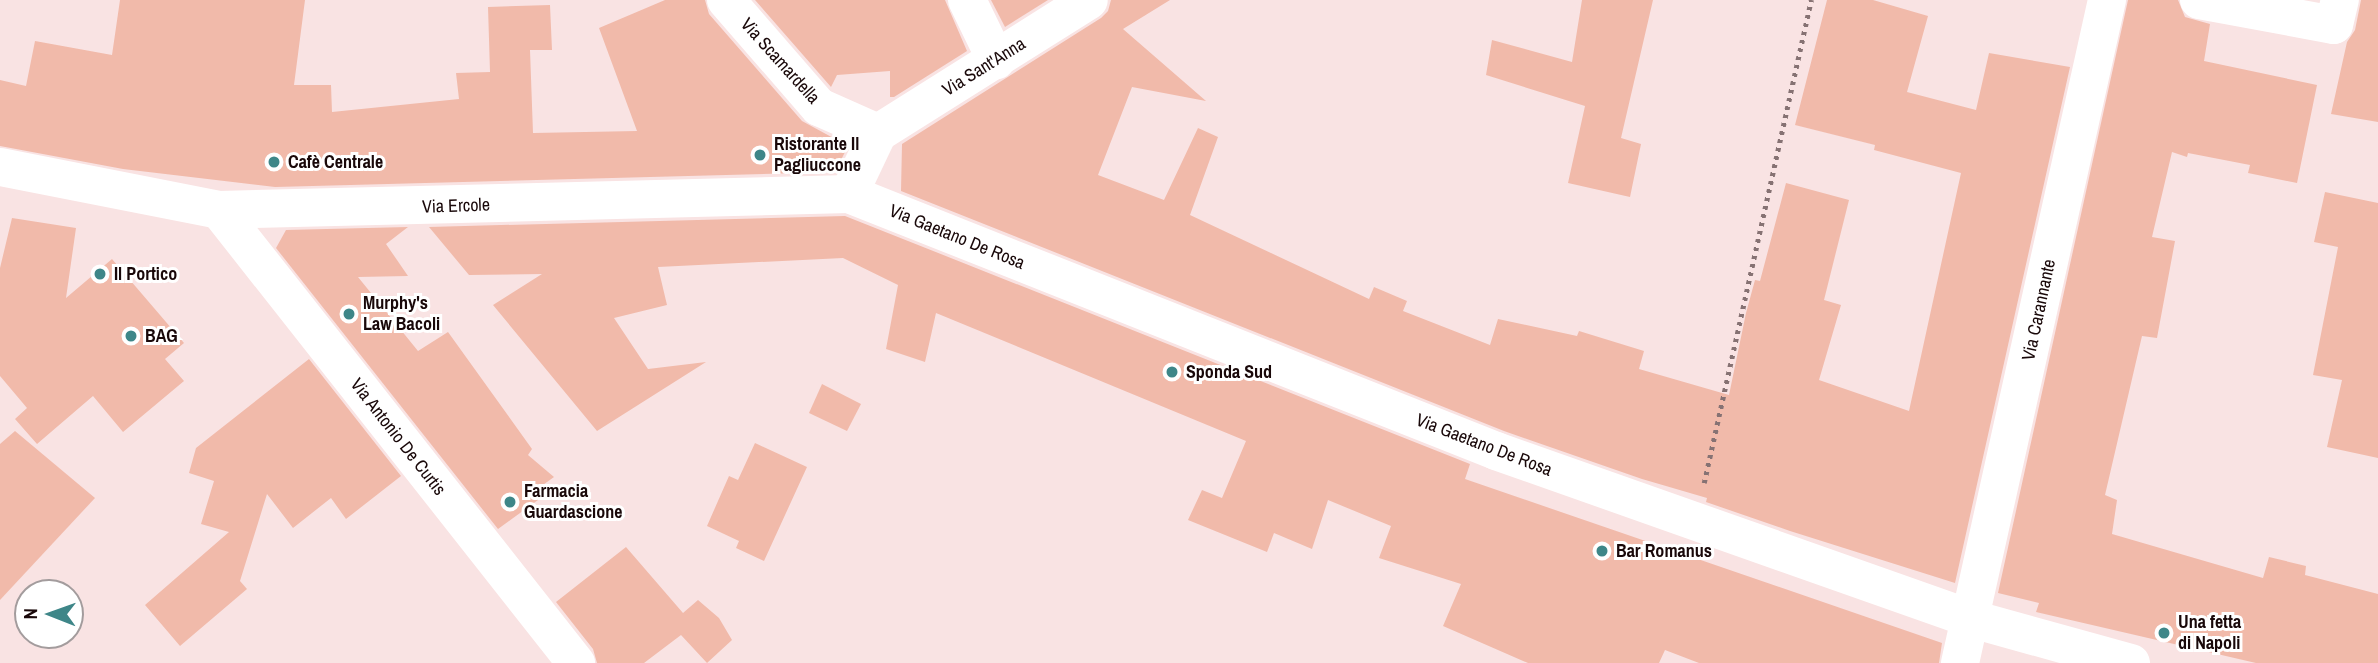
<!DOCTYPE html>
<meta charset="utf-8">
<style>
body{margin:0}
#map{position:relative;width:2378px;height:663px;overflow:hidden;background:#f9e3e3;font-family:"Archivo Narrow",sans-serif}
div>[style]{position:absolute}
.building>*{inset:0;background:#f1baaa}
.path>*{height:4.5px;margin-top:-2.25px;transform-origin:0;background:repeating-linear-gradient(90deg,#867273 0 3.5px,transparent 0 8.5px)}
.minor>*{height:38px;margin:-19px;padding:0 19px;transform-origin:19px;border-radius:19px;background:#fff}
.tertiary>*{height:38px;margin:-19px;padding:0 19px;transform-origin:19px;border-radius:19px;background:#fff}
.dots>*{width:19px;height:19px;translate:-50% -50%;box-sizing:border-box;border:4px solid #fff;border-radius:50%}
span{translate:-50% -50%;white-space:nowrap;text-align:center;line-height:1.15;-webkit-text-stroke:6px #fff;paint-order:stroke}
.street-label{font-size:18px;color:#190809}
.poi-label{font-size:18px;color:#190809;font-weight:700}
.left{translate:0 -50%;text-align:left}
.north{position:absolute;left:14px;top:579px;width:70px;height:70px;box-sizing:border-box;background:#fff;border:2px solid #a39c9d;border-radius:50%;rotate:271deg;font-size:19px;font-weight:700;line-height:28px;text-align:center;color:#190809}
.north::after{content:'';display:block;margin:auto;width:24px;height:32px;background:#3e8688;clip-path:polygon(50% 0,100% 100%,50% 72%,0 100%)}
</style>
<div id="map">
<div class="building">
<div style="clip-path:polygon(120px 0,305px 0,294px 85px,331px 85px,332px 112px,459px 99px,456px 73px,490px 72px,488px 7px,550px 5px,552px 50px,530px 50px,533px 133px,637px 131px,599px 28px,665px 0,705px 0,709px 14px,802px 121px,848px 146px,835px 172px,275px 187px,123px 169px,0 146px,0 80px,26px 86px,35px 41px,112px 55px)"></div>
<div style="clip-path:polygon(755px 0,945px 0,967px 51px,894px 97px,890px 97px,890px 71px,837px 75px,831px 87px)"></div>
<div style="clip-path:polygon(991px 0,1048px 0,1005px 27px)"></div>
<div style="clip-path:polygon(1111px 0,1170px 0,1123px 29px,1206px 101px,1132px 87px,1098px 175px,1164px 200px,1198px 128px,1218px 137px,1190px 215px,1369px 299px,1374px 287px,1407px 301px,1403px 311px,1490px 345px,1498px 319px,1577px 336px,1579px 331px,1644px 351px,1639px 369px,1729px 395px,1746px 313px,1755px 280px,1760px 281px,1786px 183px,1849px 200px,1824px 300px,1841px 305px,1819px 380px,1909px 411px,1961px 173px,1874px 150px,1875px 145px,1795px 125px,1827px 0,1873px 0,1928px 16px,1907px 92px,1976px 110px,1989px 53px,2070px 67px,1955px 583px,1790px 531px,1706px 502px,1707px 498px,1642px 479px,1504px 431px,901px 191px,902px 144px,1101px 18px,1108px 11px)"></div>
<div style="clip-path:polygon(1582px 0,1653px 0,1621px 138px,1641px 144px,1630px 197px,1568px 183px,1585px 106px,1486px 75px,1492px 40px,1572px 62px)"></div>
<div style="clip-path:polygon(2128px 0,2178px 0,2185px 17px,2210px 24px,2204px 61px,2317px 85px,2297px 183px,2248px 173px,2250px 165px,2188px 153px,2187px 157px,2172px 152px,2152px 237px,2175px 241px,2157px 338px,2142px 336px,2105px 495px,2117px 500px,2112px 534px,2263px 578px,2269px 557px,2306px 566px,2305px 575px,2378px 594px,2378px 663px,2256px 663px,2036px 612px,2039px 603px,1998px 593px)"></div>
<div style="clip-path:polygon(2361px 0,2378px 0,2378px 122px,2331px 114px,2347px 42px,2355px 30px)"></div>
<div style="clip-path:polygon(2325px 192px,2378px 203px,2378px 458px,2327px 447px,2342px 380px,2313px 375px,2338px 247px,2314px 242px)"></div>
<div style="clip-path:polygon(845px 216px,1470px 464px,1465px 479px,1942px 643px,1939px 663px,1699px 663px,1665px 650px,1659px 663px,1528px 663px,1443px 626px,1461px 584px,1379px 558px,1391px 526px,1328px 500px,1312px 549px,1274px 533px,1267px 552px,1188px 520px,1202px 490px,1222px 498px,1246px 441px,936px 313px,925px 362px,886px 349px,898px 285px,843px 258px,658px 267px,667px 305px,614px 318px,648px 369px,706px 362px,597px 431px,493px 305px,542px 274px,469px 275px,429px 227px)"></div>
<div style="clip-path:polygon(12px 218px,76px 228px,66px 298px,112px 259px,184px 343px,165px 359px,184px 381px,123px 432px,93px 396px,37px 444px,15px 419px,27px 408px,0 376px,0 268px)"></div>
<div style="clip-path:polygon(408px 227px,386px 244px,408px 276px,358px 277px,418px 351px,448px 332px,532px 449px,528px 455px,554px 477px,533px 492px,538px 500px,498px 529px,276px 248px,286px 230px)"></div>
<div style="clip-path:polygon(309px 359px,401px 476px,346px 519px,331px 498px,293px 528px,267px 494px,240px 581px,247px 589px,180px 646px,145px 605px,229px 532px,201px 524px,214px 481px,189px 473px,196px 448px)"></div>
<div style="clip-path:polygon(822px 384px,861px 404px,847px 431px,809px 413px)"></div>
<div style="clip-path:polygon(15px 431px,95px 498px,0 600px,0 444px)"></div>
<div style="clip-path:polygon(755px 443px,807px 467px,764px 561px,736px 548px,739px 541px,707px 526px,729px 476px,738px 480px)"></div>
<div style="clip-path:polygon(626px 547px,683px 613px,698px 600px,719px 618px,732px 640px,707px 663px,681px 635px,644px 663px,597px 663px,593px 649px,556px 602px)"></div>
</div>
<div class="path">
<div style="left:1704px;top:483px;width:495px;rotate:-77.5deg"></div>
</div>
<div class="minor">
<div style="left:726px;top:0;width:142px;rotate:49deg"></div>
<div style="left:819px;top:107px;width:64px;rotate:23.8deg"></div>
<div style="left:967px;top:0;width:67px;rotate:64.2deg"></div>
<div style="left:2199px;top:0;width:137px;rotate:10.5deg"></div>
<div style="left:2334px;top:25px;width:26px;rotate:-77deg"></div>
<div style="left:878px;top:133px;width:249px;rotate:-32.2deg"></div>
<div style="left:849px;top:194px;width:68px;rotate:-64.6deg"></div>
<div style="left:1960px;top:663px;width:679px;rotate:-77.5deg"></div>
</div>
<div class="tertiary">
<div style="left:0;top:167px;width:223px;rotate:11.1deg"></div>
<div style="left:219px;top:210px;width:630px;rotate:-1.45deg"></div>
<div style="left:849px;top:194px;width:696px;rotate:21.66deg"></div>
<div style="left:1496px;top:451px;width:505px;rotate:19.44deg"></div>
<div style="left:1972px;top:619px;width:165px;rotate:15.5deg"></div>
<div style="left:219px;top:210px;width:577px;rotate:51.76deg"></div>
</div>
<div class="dots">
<div style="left:760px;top:155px;background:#3e8688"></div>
<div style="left:274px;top:162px;background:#3e8688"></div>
<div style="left:100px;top:274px;background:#3e8688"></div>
<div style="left:349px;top:314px;background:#3e8688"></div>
<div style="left:131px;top:336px;background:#3e8688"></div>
<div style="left:1172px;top:372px;background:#3e8688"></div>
<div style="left:510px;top:502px;background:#3e8688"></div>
<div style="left:1602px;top:551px;background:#3e8688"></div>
<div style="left:2164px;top:633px;background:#3e8688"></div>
</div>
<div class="street-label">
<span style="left:780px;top:61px;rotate:48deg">Via Scamardella</span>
<span style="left:984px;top:67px;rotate:-32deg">Via Sant'Anna</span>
<span style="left:456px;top:206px;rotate:-2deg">Via Ercole</span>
<span style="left:957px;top:237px;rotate:22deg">Via Gaetano De Rosa</span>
<span style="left:2039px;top:310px;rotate:-78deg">Via Carannante</span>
<span style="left:398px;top:437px;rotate:52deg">Via Antonio De Curtis</span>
<span style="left:1484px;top:445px;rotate:21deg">Via Gaetano De Rosa</span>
</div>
<div class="poi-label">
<span class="left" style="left:774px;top:155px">Ristorante Il<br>Pagliuccone</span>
<span class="left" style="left:288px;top:162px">Cafè Centrale</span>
<span class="left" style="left:114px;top:274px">Il Portico</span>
<span class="left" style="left:363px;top:314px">Murphy's<br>Law Bacoli</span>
<span class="left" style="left:145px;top:336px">BAG</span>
<span class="left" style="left:1186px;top:372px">Sponda Sud</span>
<span class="left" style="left:524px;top:502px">Farmacia<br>Guardascione</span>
<span class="left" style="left:1616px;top:551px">Bar Romanus</span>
<span class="left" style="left:2178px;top:633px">Una fetta<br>di Napoli</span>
</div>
<div class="north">N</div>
</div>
